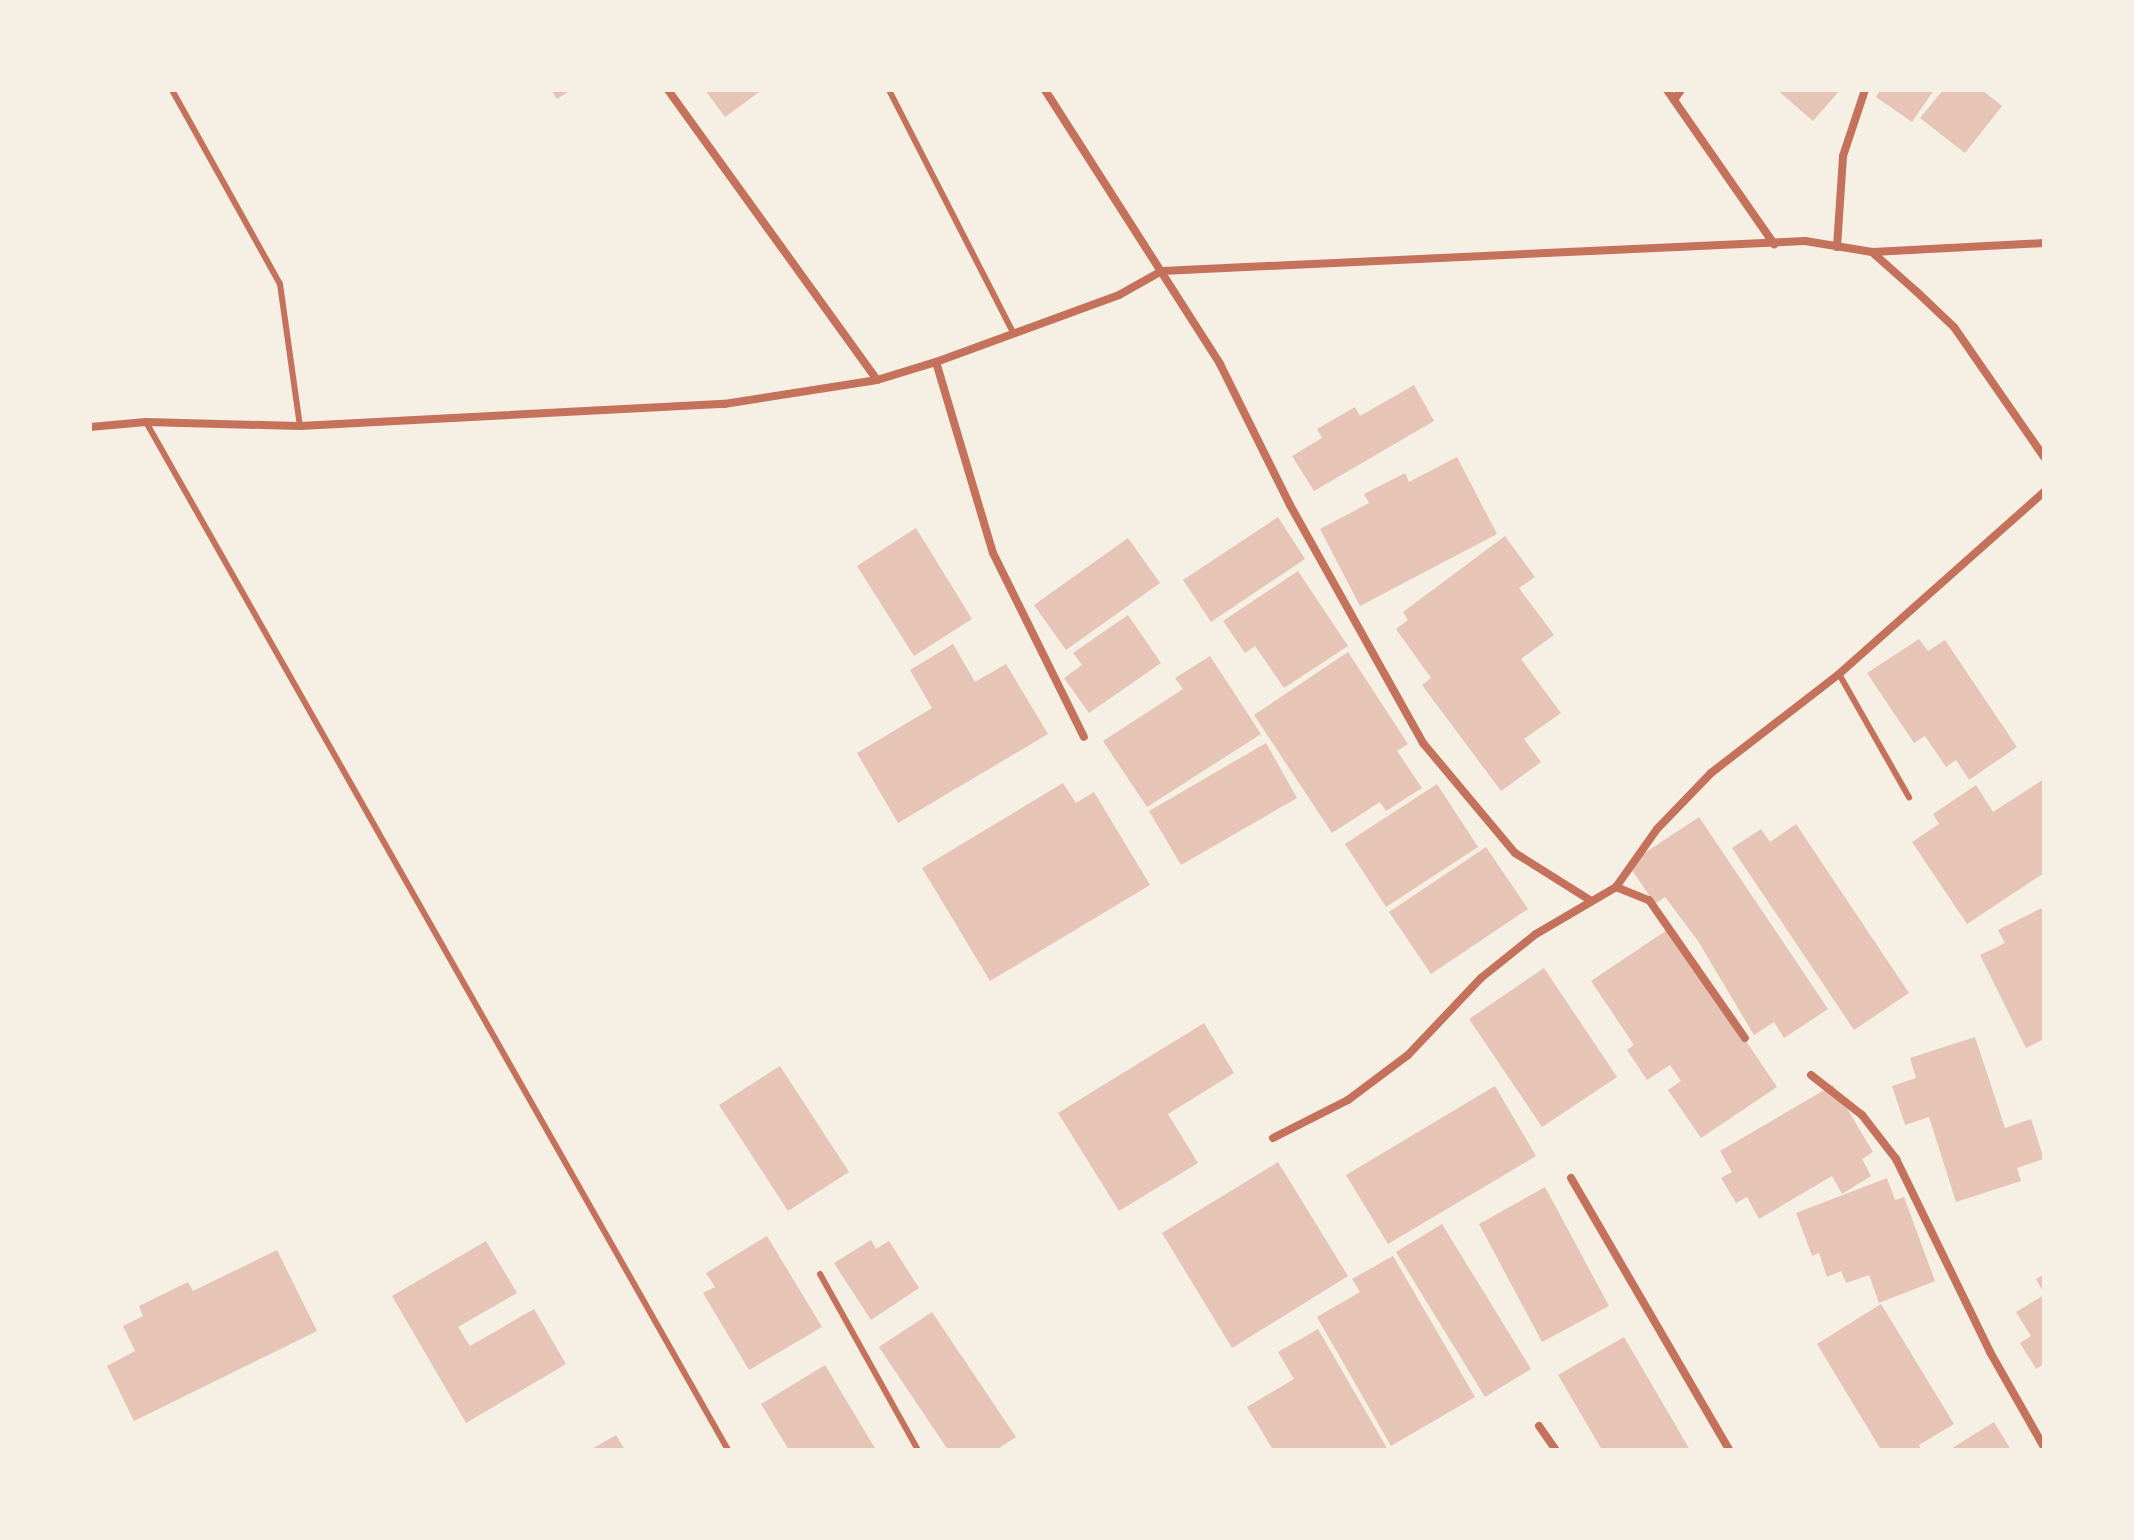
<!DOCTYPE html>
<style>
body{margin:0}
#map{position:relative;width:2134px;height:1540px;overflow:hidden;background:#f6efe4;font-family:"Nunito Sans",sans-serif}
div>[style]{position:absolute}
.building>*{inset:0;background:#e6c5b7}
.service>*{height:6px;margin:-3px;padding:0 3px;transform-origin:3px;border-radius:3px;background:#c5725c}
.minor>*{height:8px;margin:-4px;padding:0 4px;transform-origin:4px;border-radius:4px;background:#c5725c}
span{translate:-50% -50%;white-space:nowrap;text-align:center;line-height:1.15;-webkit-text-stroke:8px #f6efe4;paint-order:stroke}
.frame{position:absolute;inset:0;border:92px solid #f6efe4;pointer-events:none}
</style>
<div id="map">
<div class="building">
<div style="clip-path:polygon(551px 90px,571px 90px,557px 99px)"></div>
<div style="clip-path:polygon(705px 90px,762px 90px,725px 117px)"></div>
<div style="clip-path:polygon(1777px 90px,1840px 90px,1813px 121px)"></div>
<div style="clip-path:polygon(1880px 90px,1934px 90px,1912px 122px,1876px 97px)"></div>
<div style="clip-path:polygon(1943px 90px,1982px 90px,2002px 106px,1965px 153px,1920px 118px)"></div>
<div style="clip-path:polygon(1414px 385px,1434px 421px,1314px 491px,1292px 456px,1322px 438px,1317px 429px,1355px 407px,1360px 416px)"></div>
<div style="clip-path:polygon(1457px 457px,1497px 534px,1360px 606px,1320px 529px,1369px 503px,1364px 494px,1405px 473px,1409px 482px)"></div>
<div style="clip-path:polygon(1278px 517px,1305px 559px,1211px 622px,1183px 580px)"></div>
<div style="clip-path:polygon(916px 528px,972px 619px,914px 656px,857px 566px)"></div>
<div style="clip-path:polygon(1505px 536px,1535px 577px,1519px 588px,1554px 635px,1521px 659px,1561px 713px,1524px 739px,1541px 762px,1501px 791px,1422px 685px,1431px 678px,1396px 629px,1408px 620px,1403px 612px)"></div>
<div style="clip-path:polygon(1128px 538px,1160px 583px,1066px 650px,1034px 605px)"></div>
<div style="clip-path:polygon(1298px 571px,1348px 646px,1284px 688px,1255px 646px,1245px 653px,1223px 621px)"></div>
<div style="clip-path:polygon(1128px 615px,1161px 663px,1089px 713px,1064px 678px,1082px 665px,1073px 653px)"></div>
<div style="clip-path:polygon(1919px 639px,1928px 651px,1945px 640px,2017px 747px,1969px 780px,1956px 760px,1946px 767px,1925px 736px,1914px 743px,1867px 673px)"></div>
<div style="clip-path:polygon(953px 644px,975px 682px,1006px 664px,1048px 734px,898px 823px,857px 753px,932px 708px,910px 670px)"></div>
<div style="clip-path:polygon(1348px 652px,1408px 744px,1397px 751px,1422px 788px,1386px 811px,1380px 802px,1332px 833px,1254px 715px)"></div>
<div style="clip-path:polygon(1210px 656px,1261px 734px,1147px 807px,1103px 741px,1183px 689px,1175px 678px)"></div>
<div style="clip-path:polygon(1266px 743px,1297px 798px,1181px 865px,1149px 811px)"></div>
<div style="clip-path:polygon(2044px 779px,2044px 873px,1967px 924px,1912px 842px,1939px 824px,1933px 814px,1976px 785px,1993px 812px)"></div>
<div style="clip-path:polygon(1063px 783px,1076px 803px,1094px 792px,1150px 885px,990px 981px,922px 868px)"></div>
<div style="clip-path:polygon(1437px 784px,1478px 847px,1386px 907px,1345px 844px)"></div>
<div style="clip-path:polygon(1699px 817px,1828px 1009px,1784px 1038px,1774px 1022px,1754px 1035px,1698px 941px,1665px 897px,1655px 904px,1628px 864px)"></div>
<div style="clip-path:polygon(1796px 824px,1909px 993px,1854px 1030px,1732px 848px,1761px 829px,1770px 842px)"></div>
<div style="clip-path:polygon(1486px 847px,1528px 909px,1431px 974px,1389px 912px)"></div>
<div style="clip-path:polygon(2044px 907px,2044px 1039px,2026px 1048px,1980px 955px,2005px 943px,1998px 930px)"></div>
<div style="clip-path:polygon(1670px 928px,1777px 1087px,1701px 1138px,1668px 1090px,1681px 1081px,1670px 1065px,1647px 1080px,1627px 1050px,1634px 1045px,1591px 981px)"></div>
<div style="clip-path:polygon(1544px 968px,1617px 1077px,1542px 1127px,1469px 1019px)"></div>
<div style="clip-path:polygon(1204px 1023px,1234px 1073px,1168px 1114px,1198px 1163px,1119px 1211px,1058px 1113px)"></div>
<div style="clip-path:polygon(1975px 1037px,2005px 1128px,2031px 1119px,2044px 1159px,2017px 1168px,2021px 1181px,1956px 1202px,1929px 1117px,1905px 1125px,1892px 1086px,1916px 1078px,1910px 1058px)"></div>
<div style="clip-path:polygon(780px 1066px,849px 1172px,788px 1211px,719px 1105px)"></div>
<div style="clip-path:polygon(1833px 1085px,1873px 1152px,1862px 1159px,1871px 1176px,1842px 1194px,1832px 1176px,1759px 1219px,1747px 1197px,1736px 1203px,1721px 1178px,1732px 1172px,1720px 1151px)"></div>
<div style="clip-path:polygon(1495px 1086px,1536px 1156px,1388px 1244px,1346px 1175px)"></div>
<div style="clip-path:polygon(1278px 1162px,1348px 1276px,1232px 1348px,1162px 1233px)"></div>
<div style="clip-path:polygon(1887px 1178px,1895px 1200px,1904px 1197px,1935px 1281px,1879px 1303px,1869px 1275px,1846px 1283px,1841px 1271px,1827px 1277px,1819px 1253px,1812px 1256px,1796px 1213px)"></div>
<div style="clip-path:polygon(1545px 1187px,1609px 1306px,1542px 1342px,1479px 1224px)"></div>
<div style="clip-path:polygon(1442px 1224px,1531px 1369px,1485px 1397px,1396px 1252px)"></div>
<div style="clip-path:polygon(767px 1236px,822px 1327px,749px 1370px,703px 1293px,715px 1287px,706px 1273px)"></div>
<div style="clip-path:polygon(871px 1240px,876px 1249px,889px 1241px,919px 1288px,871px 1320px,834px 1263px)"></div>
<div style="clip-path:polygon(486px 1241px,517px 1293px,458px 1327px,470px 1346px,534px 1309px,566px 1364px,466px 1423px,392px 1296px)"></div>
<div style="clip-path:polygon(277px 1250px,317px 1331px,134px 1421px,107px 1366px,135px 1351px,123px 1326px,143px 1316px,139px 1306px,188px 1282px,193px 1291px)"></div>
<div style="clip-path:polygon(1393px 1256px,1475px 1397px,1391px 1446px,1317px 1317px,1360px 1292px,1352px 1279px)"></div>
<div style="clip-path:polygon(2044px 1274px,2044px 1293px,2036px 1279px)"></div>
<div style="clip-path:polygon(2044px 1295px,2044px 1364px,2036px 1369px,2020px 1343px,2031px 1336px,2016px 1312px)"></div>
<div style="clip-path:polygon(1881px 1304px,1954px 1424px,1919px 1445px,1921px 1450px,1881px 1450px,1817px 1344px)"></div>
<div style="clip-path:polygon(932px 1312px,1016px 1437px,996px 1450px,948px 1450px,879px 1347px)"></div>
<div style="clip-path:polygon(1318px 1329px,1388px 1450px,1273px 1450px,1247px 1407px,1294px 1379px,1278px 1352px)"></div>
<div style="clip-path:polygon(1624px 1337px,1690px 1450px,1602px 1450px,1558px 1375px)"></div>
<div style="clip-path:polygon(825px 1365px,876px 1450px,789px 1450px,761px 1404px)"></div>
<div style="clip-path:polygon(1994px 1422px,2011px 1450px,1949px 1450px)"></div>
<div style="clip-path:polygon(616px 1435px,625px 1450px,590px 1450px)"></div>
</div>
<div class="service">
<div style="left:172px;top:90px;width:222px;rotate:60.9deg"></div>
<div style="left:280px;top:284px;width:143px;rotate:82deg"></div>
<div style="left:889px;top:90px;width:272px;rotate:62.9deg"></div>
<div style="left:146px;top:422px;width:1181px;rotate:60.48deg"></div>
<div style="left:1839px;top:674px;width:142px;rotate:60.4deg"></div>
<div style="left:820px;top:1274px;width:201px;rotate:60.9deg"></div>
</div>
<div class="minor">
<div style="left:668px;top:90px;width:357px;rotate:54.2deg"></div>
<div style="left:1045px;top:90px;width:325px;rotate:57.4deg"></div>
<div style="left:1220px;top:364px;width:157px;rotate:63.6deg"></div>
<div style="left:1290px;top:505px;width:273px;rotate:60.8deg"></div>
<div style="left:1423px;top:743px;width:143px;rotate:50.1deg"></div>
<div style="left:1515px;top:853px;width:89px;rotate:32.1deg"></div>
<div style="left:1667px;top:90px;width:188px;rotate:55.2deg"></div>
<div style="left:1674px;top:100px;width:12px;rotate:-55deg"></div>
<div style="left:1837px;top:247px;width:91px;rotate:-86.2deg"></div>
<div style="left:1843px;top:156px;width:70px;rotate:-71.6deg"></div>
<div style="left:1873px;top:252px;width:171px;rotate:-3deg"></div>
<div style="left:936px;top:362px;width:199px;rotate:73.4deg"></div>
<div style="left:993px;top:553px;width:205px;rotate:63.7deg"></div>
<div style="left:90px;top:427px;width:56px;rotate:-5.1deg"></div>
<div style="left:146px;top:422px;width:154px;rotate:1.5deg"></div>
<div style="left:300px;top:426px;width:425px;rotate:-3deg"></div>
<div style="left:724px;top:404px;width:155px;rotate:-8.9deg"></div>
<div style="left:877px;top:380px;width:62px;rotate:-17deg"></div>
<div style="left:936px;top:362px;width:195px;rotate:-20.1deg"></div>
<div style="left:1119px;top:295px;width:49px;rotate:-29.2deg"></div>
<div style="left:1162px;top:271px;width:644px;rotate:-2.67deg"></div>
<div style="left:1805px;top:241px;width:68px;rotate:9.3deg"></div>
<div style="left:1872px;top:252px;width:59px;rotate:41.6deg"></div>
<div style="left:1916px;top:291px;width:52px;rotate:43.5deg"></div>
<div style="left:1954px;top:327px;width:158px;rotate:55.3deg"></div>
<div style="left:1616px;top:887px;width:71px;rotate:-54.7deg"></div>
<div style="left:1657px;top:829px;width:78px;rotate:-46deg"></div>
<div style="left:1711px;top:773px;width:162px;rotate:-37.7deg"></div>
<div style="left:1839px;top:674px;width:274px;rotate:-41.6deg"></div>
<div style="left:1811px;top:1075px;width:65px;rotate:38.1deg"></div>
<div style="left:1862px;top:1115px;width:56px;rotate:52.3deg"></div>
<div style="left:1896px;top:1159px;width:215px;rotate:64deg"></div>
<div style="left:1990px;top:1352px;width:109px;rotate:60.4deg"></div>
<div style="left:1273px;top:1138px;width:84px;rotate:-26.9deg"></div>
<div style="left:1348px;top:1100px;width:75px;rotate:-36.9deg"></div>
<div style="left:1408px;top:1055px;width:106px;rotate:-46.5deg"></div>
<div style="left:1481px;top:978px;width:70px;rotate:-38.7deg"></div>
<div style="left:1536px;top:934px;width:93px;rotate:-30.4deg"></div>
<div style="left:1616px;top:887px;width:35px;rotate:22deg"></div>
<div style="left:1649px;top:900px;width:168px;rotate:55.2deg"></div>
<div style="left:1571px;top:1178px;width:315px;rotate:59.8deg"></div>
<div style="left:1539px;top:1426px;width:29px;rotate:55deg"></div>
</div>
<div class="frame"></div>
</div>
